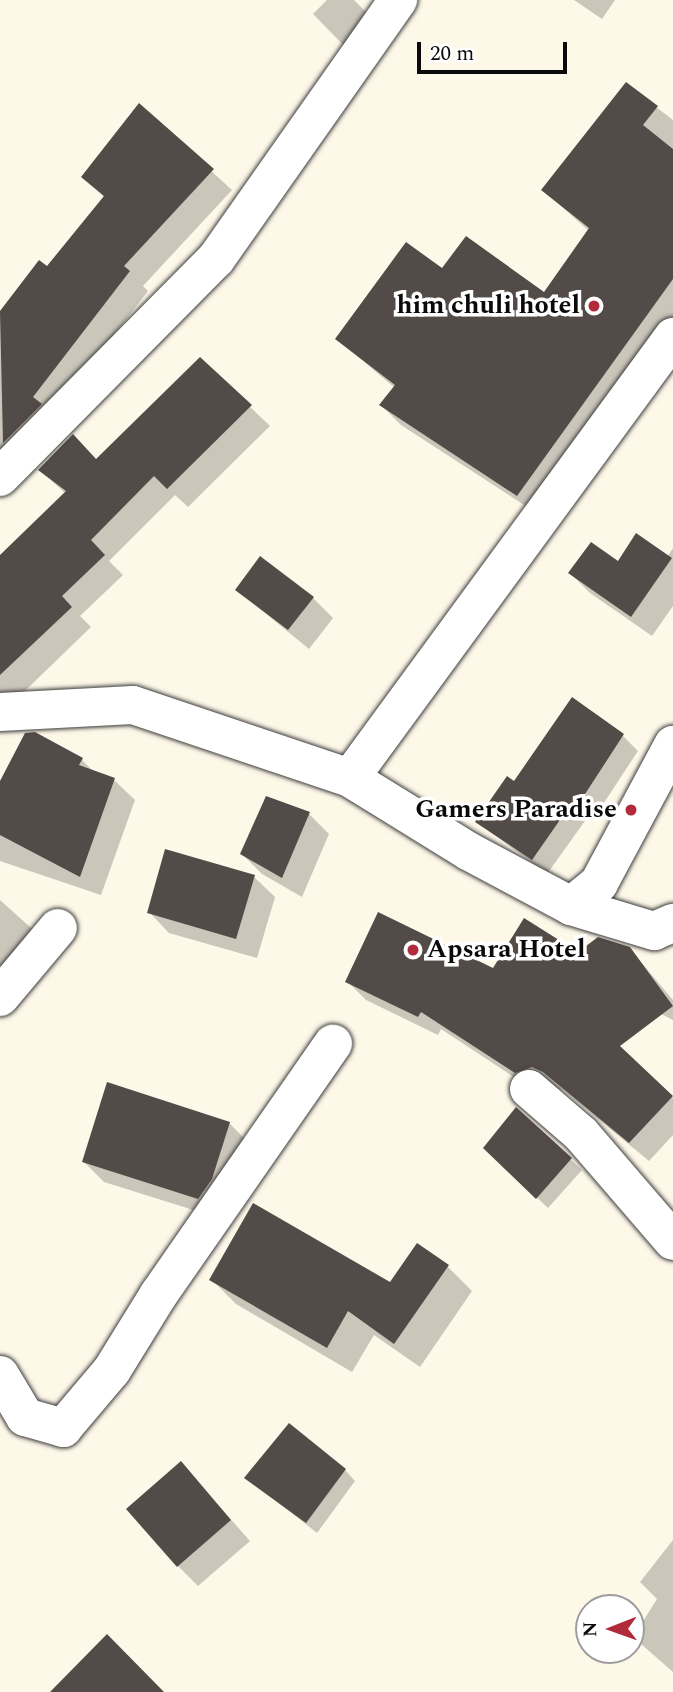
<!DOCTYPE html>
<style>
body{margin:0}
#map{position:relative;width:673px;height:1692px;overflow:hidden;background:#fef8e9;font-family:Spectral,serif}
div>[style]{position:absolute}
.shadow>*{inset:0;background:#0003}
.building>*{inset:0;background:#524b47}
.roads{filter:drop-shadow(0 0 2px #3d3d3d) drop-shadow(0 0 2px #3d3d3d)}
.minor>*{height:38px;margin:-19px;padding:0 19px;transform-origin:19px;border-radius:19px;background:#fff}
.dots>*{width:19px;height:19px;translate:-50% -50%;box-sizing:border-box;border:4px solid #fff;border-radius:50%}
span{translate:-50% -50%;white-space:nowrap;text-align:center;line-height:1.15;-webkit-text-stroke:7px #fff;paint-order:stroke}
.poi-label{font-size:26px;color:#0a0a0a;font-weight:700}
.right{translate:-100% -50%;text-align:right}
.left{translate:0 -50%;text-align:left}
.north{position:absolute;left:575px;top:1594px;width:70px;height:70px;box-sizing:border-box;background:#fff;border:2px solid #9d9d9d;border-radius:50%;rotate:269deg;font-size:19px;font-weight:700;line-height:28px;text-align:center;color:#0a0a0a}
.north::after{content:'';display:block;margin:auto;width:24px;height:32px;background:#b22b3a;clip-path:polygon(50% 0,100% 100%,50% 72%,0 100%)}
.scale{position:absolute;left:417px;top:42px;width:150px;height:32px;box-sizing:border-box;border:4px solid #0a0a0a;border-top:0;padding-left:9px;font-size:21px;line-height:24px;white-space:nowrap;color:#0a0a0a;-webkit-text-stroke:5px #fff;paint-order:stroke}
</style>
<div id="map">
<div class="shadow">
<div style="clip-path:polygon(327px 0,354px 0,375px 21px,352px 54px,313px 14px)"></div>
<div style="clip-path:polygon(574px 0,615px 0,602px 19px)"></div>
<div style="clip-path:polygon(626px 84px,673px 120px,673px 326px,538px 514px,401px 425px,381px 405px,395px 388px,337px 339px,442px 270px,544px 294px,589px 231px,543px 190px)"></div>
<div style="clip-path:polygon(140px 106px,232px 190px,143px 286px,148px 291px,0 482px,0 314px,39px 263px,47px 269px,105px 198px,83px 177px)"></div>
<div style="clip-path:polygon(200px 359px,270px 426px,188px 507px,175px 495px,109px 561px,123px 575px,80px 616px,91px 627px,0 715px,0 584px,66px 494px,40px 470px,97px 461px)"></div>
<div style="clip-path:polygon(673px 548px,673px 606px,652px 636px,590px 593px,570px 573px,667px 557px)"></div>
<div style="clip-path:polygon(237px 590px,313px 598px,333px 618px,309px 649px)"></div>
<div style="clip-path:polygon(623px 736px,638px 751px,592px 821px,587px 818px,547px 874px,477px 822px,515px 783px)"></div>
<div style="clip-path:polygon(81px 759px,94px 772px,114px 780px,135px 800px,101px 895px,0 861px,0 785px)"></div>
<div style="clip-path:polygon(309px 814px,329px 834px,302px 897px,262px 874px,242px 854px)"></div>
<div style="clip-path:polygon(254px 877px,275px 897px,257px 958px,169px 933px,149px 912px)"></div>
<div style="clip-path:polygon(0 900px,40px 936px,0 968px)"></div>
<div style="clip-path:polygon(510px 943px,673px 1098px,673px 1135px,649px 1161px,564px 1091px,553px 1086px,535px 1091px,441px 1029px,438px 1035px,366px 1000px,347px 981px,493px 970px)"></div>
<div style="clip-path:polygon(629px 948px,673px 1000px,673px 1020px,592px 979px)"></div>
<div style="clip-path:polygon(517px 1110px,582px 1170px,548px 1208px,496px 1159px)"></div>
<div style="clip-path:polygon(229px 1123px,250px 1144px,219px 1218px,104px 1182px,84px 1162px)"></div>
<div style="clip-path:polygon(447px 1266px,472px 1291px,420px 1367px,374px 1335px,352px 1372px,236px 1304px,211px 1279px,390px 1284px)"></div>
<div style="clip-path:polygon(181px 1463px,250px 1541px,198px 1586px,178px 1566px)"></div>
<div style="clip-path:polygon(345px 1470px,355px 1481px,317px 1533px,247px 1478px)"></div>
<div style="clip-path:polygon(673px 1540px,673px 1672px,633px 1637px,657px 1599px,640px 1582px)"></div>
</div>
<div class="building">
<div style="clip-path:polygon(626px 82px,658px 106px,643px 125px,673px 149px,673px 279px,517px 496px,379px 405px,395px 385px,335px 339px,406px 242px,442px 268px,466px 236px,544px 292px,589px 228px,541px 190px)"></div>
<div style="clip-path:polygon(139px 103px,214px 169px,124px 266px,130px 271px,33px 397px,42px 404px,3px 443px,0 311px,39px 260px,47px 266px,104px 196px,81px 177px)"></div>
<div style="clip-path:polygon(200px 357px,252px 405px,167px 489px,154px 476px,91px 540px,105px 555px,62px 596px,72px 607px,0 675px,0 555px,66px 491px,38px 470px,73px 434px,96px 459px)"></div>
<div style="clip-path:polygon(636px 533px,672px 558px,631px 617px,568px 573px,591px 542px,618px 561px)"></div>
<div style="clip-path:polygon(260px 556px,314px 597px,288px 630px,235px 590px)"></div>
<div style="clip-path:polygon(572px 697px,624px 734px,576px 808px,571px 804px,532px 860px,475px 822px,507px 776px,514px 781px)"></div>
<div style="clip-path:polygon(35px 732px,83px 758px,79px 765px,115px 778px,80px 877px,0 835px,0 781px,25px 733px)"></div>
<div style="clip-path:polygon(266px 796px,310px 812px,282px 878px,240px 854px)"></div>
<div style="clip-path:polygon(165px 849px,255px 875px,236px 939px,147px 913px)"></div>
<div style="clip-path:polygon(378px 912px,493px 968px,524px 918px,578px 952px,598px 937px,630px 947px,673px 1006px,620px 1046px,673px 1096px,629px 1143px,543px 1072px,532px 1067px,515px 1073px,421px 1012px,418px 1017px,345px 982px)"></div>
<div style="clip-path:polygon(107px 1082px,230px 1122px,212px 1179px,198px 1199px,82px 1162px)"></div>
<div style="clip-path:polygon(516px 1107px,572px 1158px,536px 1199px,483px 1148px)"></div>
<div style="clip-path:polygon(253px 1203px,390px 1282px,417px 1243px,449px 1265px,394px 1344px,348px 1311px,327px 1348px,209px 1280px)"></div>
<div style="clip-path:polygon(289px 1423px,346px 1469px,306px 1523px,244px 1478px)"></div>
<div style="clip-path:polygon(181px 1461px,231px 1520px,177px 1567px,126px 1509px)"></div>
<div style="clip-path:polygon(107px 1634px,164px 1692px,50px 1692px)"></div>
</div>
<div class="roads">
<div class="minor">
<div style="left:0;top:477px;width:307px;rotate:-45.3deg"></div>
<div style="left:216px;top:259px;width:317px;rotate:-54.9deg"></div>
<div style="left:0;top:712px;width:133px;rotate:-3deg"></div>
<div style="left:133px;top:705px;width:229px;rotate:18.6deg"></div>
<div style="left:350px;top:778px;width:139px;rotate:31.7deg"></div>
<div style="left:468px;top:851px;width:117px;rotate:28.1deg"></div>
<div style="left:571px;top:906px;width:87px;rotate:16.8deg"></div>
<div style="left:654px;top:931px;width:21px;rotate:-23deg"></div>
<div style="left:350px;top:778px;width:547px;rotate:-53.78deg"></div>
<div style="left:571px;top:906px;width:36px;rotate:-39deg"></div>
<div style="left:599px;top:883px;width:157px;rotate:-61.8deg"></div>
<div style="left:0;top:997px;width:90px;rotate:-50deg"></div>
<div style="left:529px;top:1089px;width:69px;rotate:40.9deg"></div>
<div style="left:581px;top:1134px;width:141px;rotate:49.3deg"></div>
<div style="left:0;top:1375px;width:49px;rotate:59.2deg"></div>
<div style="left:25px;top:1417px;width:40px;rotate:16deg"></div>
<div style="left:63px;top:1428px;width:76px;rotate:-49.8deg"></div>
<div style="left:112px;top:1370px;width:89px;rotate:-58.3deg"></div>
<div style="left:159px;top:1294px;width:305px;rotate:-55.2deg"></div>
</div>
</div>
<div class="dots">
<div style="left:594px;top:306px;background:#b22b3a"></div>
<div style="left:631px;top:810px;background:#b22b3a"></div>
<div style="left:413px;top:950px;background:#b22b3a"></div>
</div>
<div class="poi-label">
<span class="right" style="left:580px;top:306px">him chuli hotel</span>
<span class="right" style="left:617px;top:810px">Gamers Paradise</span>
<span class="left" style="left:427px;top:950px">Apsara Hotel</span>
</div>
<div class="north">N</div>
<div class="scale">20 m</div>
</div>
